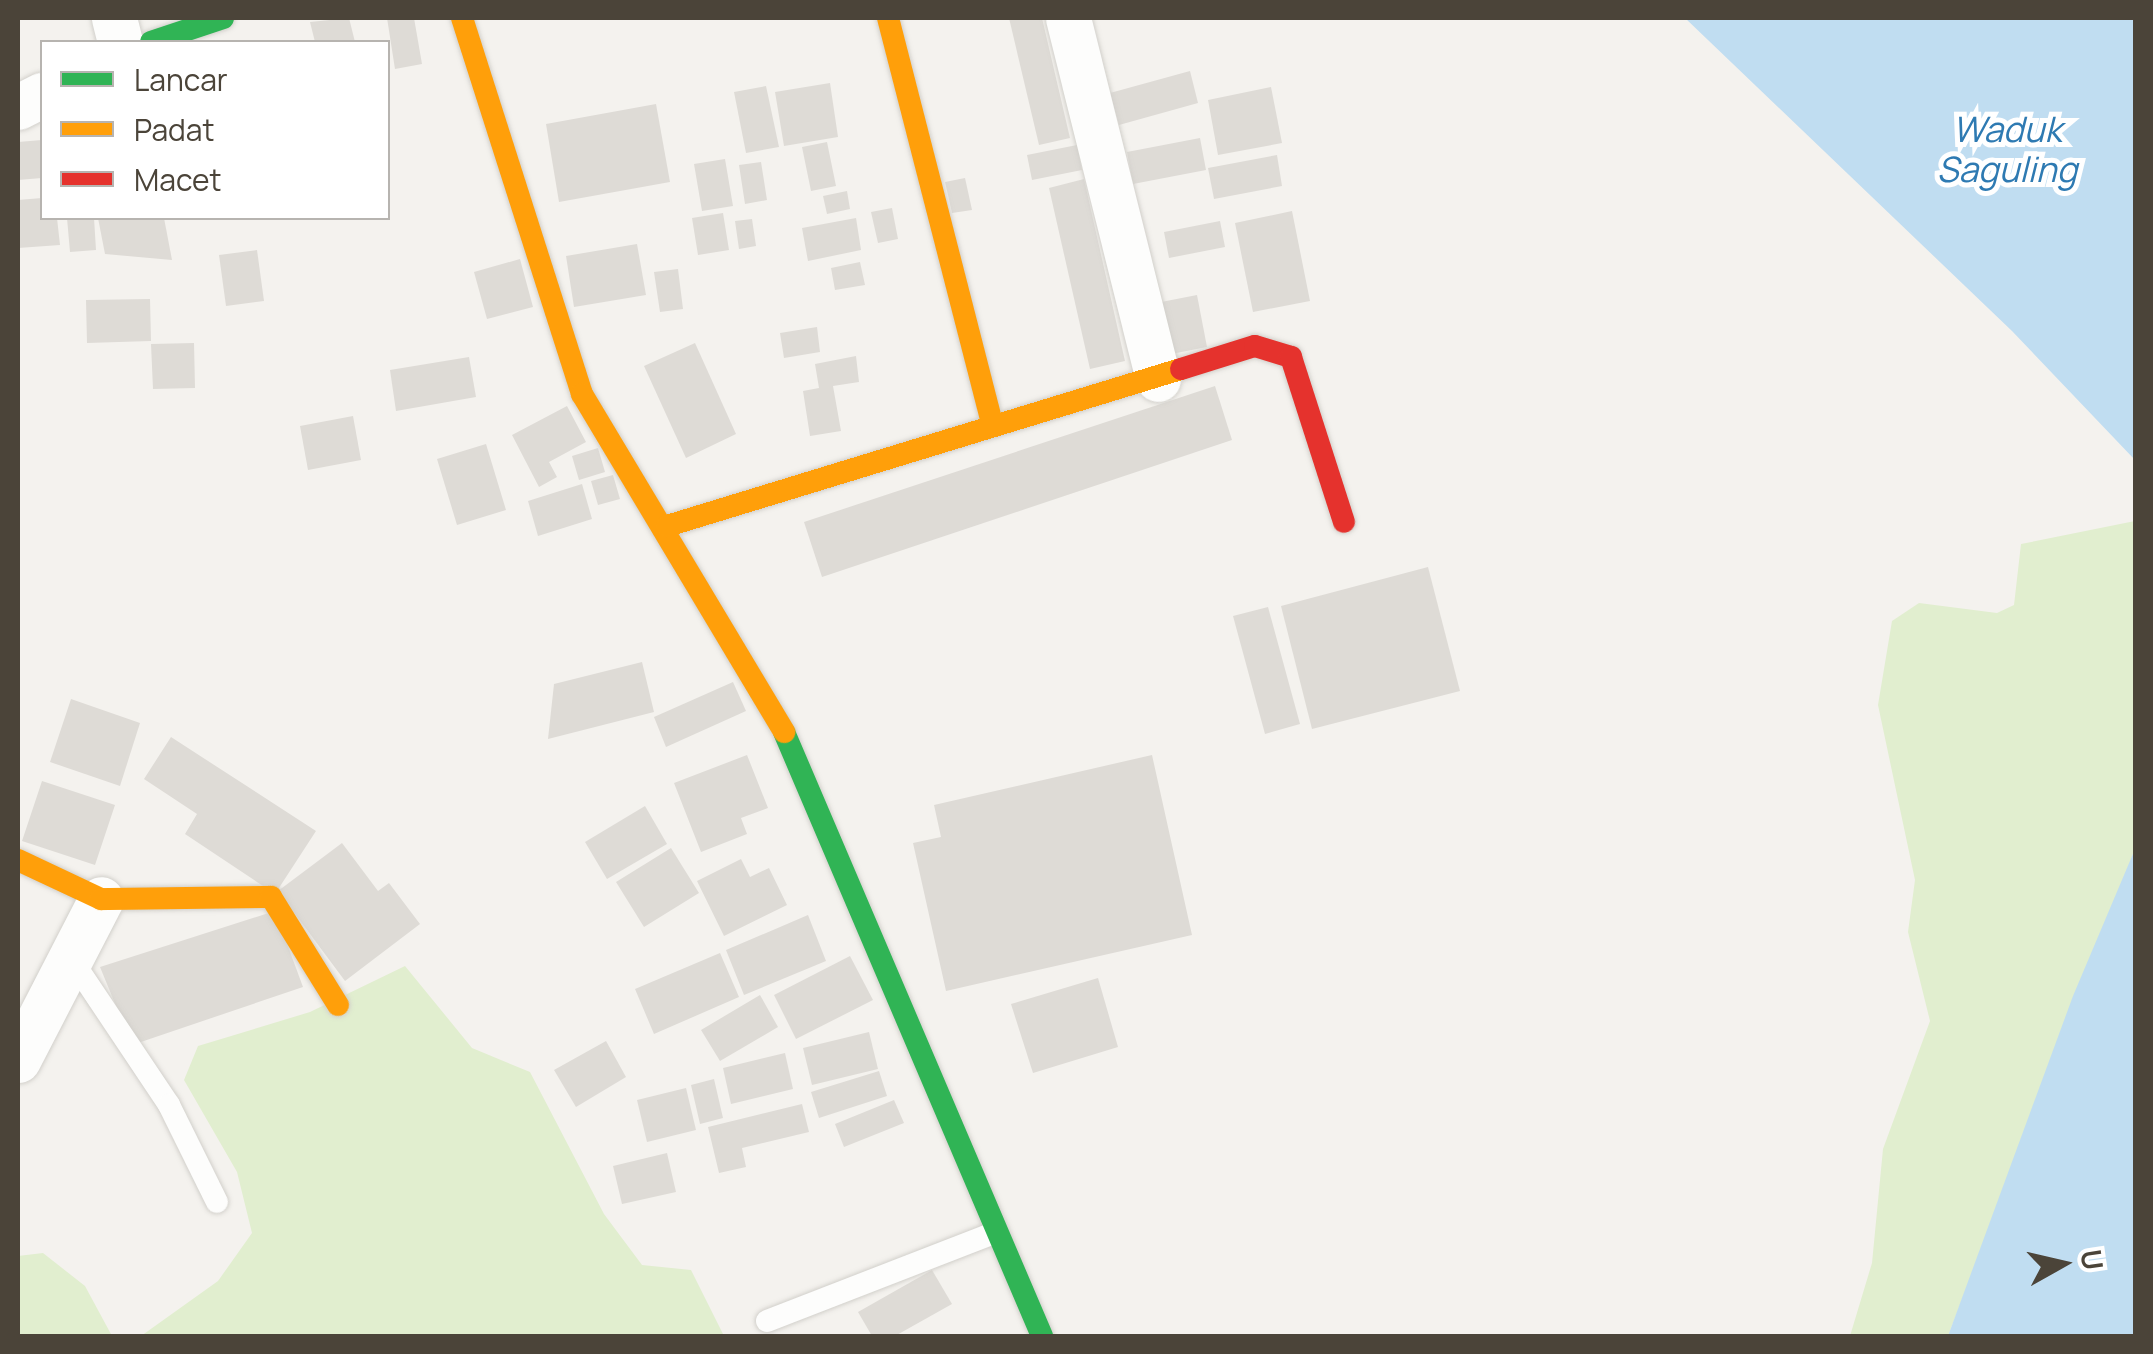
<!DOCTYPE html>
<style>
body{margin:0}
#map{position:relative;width:2153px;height:1354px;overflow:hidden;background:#f4f2ee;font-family:Manrope,sans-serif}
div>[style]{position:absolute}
.green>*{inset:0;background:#e1eecf}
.water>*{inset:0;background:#c0ddf1}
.building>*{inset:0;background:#dedbd6}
.roads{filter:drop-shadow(0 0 2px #d2d0cb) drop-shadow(0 0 2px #d2d0cb)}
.lane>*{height:22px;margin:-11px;padding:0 11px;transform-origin:11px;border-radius:11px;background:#fdfdfc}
.street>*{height:45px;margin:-22.5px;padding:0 22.5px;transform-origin:22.5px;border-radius:22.5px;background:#fdfdfc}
.fast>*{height:22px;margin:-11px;padding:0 11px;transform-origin:11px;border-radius:11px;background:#30b455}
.slow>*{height:22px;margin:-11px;padding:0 11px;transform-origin:11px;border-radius:11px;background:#ff9f0a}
.jam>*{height:22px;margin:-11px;padding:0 11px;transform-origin:11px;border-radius:11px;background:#e5322d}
span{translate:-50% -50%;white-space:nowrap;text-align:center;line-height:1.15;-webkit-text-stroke:10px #fff;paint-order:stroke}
.water-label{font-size:35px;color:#2e7ab2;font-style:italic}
.frame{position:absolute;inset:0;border:20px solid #4b4439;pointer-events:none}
.legend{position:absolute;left:40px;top:40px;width:350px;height:180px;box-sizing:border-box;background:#fff;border:2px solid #b7b4b0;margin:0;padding:12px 18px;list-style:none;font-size:30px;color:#4b4439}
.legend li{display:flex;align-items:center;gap:20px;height:50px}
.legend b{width:50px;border:2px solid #b7b4b0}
.north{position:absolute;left:2013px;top:1214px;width:100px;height:100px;-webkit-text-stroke:8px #fff;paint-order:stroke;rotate:82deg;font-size:28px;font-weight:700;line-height:40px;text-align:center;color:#4b4439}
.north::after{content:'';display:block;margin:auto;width:35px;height:45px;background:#4b4439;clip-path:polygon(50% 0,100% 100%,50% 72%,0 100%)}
</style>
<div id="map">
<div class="green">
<div style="clip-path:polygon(2135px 521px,2135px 849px,1948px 1336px,1850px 1336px,1872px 1263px,1883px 1149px,1930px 1021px,1908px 932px,1915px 880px,1878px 705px,1892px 621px,1919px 603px,1997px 613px,2014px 605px,2021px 544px)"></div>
<div style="clip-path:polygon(405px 966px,472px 1048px,530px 1072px,604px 1214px,642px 1265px,691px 1270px,724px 1336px,141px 1336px,218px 1281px,252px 1233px,237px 1172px,184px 1080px,198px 1046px,310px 1012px)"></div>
<div style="clip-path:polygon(43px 1253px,85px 1286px,112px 1336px,18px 1336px,18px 1256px)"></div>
</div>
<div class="water">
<div style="clip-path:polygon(1685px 18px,2135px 18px,2135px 460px,2012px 331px)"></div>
<div style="clip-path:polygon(2135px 849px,2135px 1336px,1948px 1336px,2073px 996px)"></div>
</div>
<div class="building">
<div style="clip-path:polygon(349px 18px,355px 42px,315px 42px,310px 22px)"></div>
<div style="clip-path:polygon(387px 18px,414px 18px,422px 64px,395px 69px)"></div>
<div style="clip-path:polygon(1009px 18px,1042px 18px,1070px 138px,1039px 145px)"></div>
<div style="clip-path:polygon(1190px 71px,1198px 103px,1119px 125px,1110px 93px)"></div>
<div style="clip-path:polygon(830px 83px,838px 137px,784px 146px,775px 92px)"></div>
<div style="clip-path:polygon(766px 86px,779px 147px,746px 153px,734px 92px)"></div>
<div style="clip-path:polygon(1271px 87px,1282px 143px,1218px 155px,1208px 100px)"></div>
<div style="clip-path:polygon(656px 104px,670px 182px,559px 202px,546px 124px)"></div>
<div style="clip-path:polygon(1200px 138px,1206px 170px,1133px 184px,1127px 152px)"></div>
<div style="clip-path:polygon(42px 140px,42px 178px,18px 180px,18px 142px)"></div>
<div style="clip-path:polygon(827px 142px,836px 186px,811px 191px,802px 147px)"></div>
<div style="clip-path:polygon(1077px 145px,1082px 170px,1032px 180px,1027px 155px)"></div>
<div style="clip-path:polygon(1277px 155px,1282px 186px,1214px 199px,1208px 168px)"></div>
<div style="clip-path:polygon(725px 159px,733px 206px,702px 211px,694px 164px)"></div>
<div style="clip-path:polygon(761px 162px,767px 200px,745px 204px,739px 165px)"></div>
<div style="clip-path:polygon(965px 178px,972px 210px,952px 213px,945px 182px)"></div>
<div style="clip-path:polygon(1084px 179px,1125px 361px,1090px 369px,1049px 188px)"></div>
<div style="clip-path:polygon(847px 191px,850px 209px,827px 214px,823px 196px)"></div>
<div style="clip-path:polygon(42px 198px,42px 218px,57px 218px,60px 245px,18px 248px,18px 200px)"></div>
<div style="clip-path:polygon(892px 208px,898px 239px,878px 243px,871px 212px)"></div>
<div style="clip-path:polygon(1292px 211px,1310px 301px,1253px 312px,1235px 223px)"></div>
<div style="clip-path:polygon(723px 213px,729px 250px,698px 255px,692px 218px)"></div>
<div style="clip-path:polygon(67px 218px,94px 218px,96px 250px,70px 252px)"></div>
<div style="clip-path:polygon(98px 218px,164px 218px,172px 260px,105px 254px)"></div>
<div style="clip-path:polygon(856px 218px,861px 250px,808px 261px,802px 228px)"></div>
<div style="clip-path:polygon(752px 219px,756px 246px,739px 249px,735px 221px)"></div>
<div style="clip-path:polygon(1220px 221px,1225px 247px,1169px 258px,1164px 232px)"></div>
<div style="clip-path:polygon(637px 244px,646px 295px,574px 307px,566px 256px)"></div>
<div style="clip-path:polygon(257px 250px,264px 301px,226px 306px,219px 255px)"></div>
<div style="clip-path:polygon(520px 259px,533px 307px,487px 319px,474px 272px)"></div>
<div style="clip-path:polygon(860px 262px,865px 285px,835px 290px,831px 268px)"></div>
<div style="clip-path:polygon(678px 269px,683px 309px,660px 312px,654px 272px)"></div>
<div style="clip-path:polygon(1197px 295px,1207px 347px,1161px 356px,1151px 304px)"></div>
<div style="clip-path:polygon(150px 299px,151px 341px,87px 343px,86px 300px)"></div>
<div style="clip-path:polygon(817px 327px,820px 352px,784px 358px,780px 333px)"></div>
<div style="clip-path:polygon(194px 343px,195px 388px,153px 389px,151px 344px)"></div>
<div style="clip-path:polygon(695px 343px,736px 434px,686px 458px,644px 366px)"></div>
<div style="clip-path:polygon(856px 356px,859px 382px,833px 386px,841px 431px,810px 436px,803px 391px,819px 388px,815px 364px)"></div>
<div style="clip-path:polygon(469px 357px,476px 397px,396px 411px,390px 370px)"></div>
<div style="clip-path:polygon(1215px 386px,1232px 440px,822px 577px,804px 522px)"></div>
<div style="clip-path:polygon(567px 406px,586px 442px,549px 462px,557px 477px,539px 487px,512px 435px)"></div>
<div style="clip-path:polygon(353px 416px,361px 460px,308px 470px,300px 426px)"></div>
<div style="clip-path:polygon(486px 444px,506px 510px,457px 525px,437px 459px)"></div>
<div style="clip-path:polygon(598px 448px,605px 472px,579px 480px,572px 456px)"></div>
<div style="clip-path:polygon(613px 475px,620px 499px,598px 505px,591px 481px)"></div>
<div style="clip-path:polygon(582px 484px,592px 519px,538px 536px,528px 501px)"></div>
<div style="clip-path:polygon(1428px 567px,1460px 691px,1312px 729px,1281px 606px)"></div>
<div style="clip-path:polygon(1268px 607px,1300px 724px,1265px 734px,1233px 616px)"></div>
<div style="clip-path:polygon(642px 662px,654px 712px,548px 739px,554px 684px)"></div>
<div style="clip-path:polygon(733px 682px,746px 711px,666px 747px,654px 717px)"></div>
<div style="clip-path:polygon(71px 699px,140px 723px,120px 786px,50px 762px)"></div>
<div style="clip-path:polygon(171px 737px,316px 831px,275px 894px,185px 834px,197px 814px,144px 779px)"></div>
<div style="clip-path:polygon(747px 755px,768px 808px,741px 818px,747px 834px,701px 852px,674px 783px)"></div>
<div style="clip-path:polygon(1152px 755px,1192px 935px,946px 991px,913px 843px,941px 837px,934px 805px)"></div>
<div style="clip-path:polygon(42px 781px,115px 805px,95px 865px,22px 841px)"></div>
<div style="clip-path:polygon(645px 806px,667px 844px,607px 879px,585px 842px)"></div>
<div style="clip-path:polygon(342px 843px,378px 891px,389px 883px,420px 924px,345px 981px,278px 891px)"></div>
<div style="clip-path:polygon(671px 848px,699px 893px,644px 927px,616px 882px)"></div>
<div style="clip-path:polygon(741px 859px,750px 877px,769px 868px,787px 905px,724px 936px,697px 881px)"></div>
<div style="clip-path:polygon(275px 911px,303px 987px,132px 1045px,100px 967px)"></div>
<div style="clip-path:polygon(808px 915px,826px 961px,744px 995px,726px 950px)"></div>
<div style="clip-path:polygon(720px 953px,739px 997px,654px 1034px,635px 989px)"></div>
<div style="clip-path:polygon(850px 956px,873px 1000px,796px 1039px,774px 995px)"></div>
<div style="clip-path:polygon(1098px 978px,1118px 1047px,1033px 1073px,1011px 1004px)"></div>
<div style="clip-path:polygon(760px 995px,778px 1027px,720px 1061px,701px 1030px)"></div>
<div style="clip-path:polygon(869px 1032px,878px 1069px,812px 1085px,803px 1048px)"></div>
<div style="clip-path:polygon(606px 1041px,626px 1077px,576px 1107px,554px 1070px)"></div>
<div style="clip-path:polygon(785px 1053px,793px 1089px,731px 1104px,723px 1068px)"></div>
<div style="clip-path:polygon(879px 1071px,887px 1096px,819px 1118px,811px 1092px)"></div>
<div style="clip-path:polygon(714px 1079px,723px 1118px,700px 1124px,691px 1085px)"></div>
<div style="clip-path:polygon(686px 1088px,696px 1130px,647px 1142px,637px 1100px)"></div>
<div style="clip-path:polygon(894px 1100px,904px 1123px,844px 1147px,835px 1124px)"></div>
<div style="clip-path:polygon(802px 1104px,809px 1132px,742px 1148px,746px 1167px,719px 1173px,708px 1127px)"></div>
<div style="clip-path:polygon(667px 1153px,676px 1192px,622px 1204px,613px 1166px)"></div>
<div style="clip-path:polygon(932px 1270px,952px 1304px,895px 1336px,872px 1336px,858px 1312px)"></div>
</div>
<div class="roads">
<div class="lane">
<div style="left:70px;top:957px;width:178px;rotate:56.2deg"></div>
<div style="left:169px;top:1105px;width:108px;rotate:63.7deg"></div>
<div style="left:767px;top:1321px;width:240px;rotate:-21.2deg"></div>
</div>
<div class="street">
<div style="left:114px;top:18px;width:25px;rotate:76deg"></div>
<div style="left:1068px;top:18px;width:372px;rotate:76deg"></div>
<div style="left:18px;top:107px;width:27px;rotate:-27deg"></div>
<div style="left:18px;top:1060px;width:181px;rotate:-62.7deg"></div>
</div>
<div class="fast">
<div style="left:151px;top:42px;width:76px;rotate:-18.4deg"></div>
<div style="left:784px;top:732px;width:657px;rotate:66.87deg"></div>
</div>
<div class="slow">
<div style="left:462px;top:18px;width:395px;rotate:72.3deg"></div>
<div style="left:582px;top:394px;width:394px;rotate:59.1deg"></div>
<div style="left:888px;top:18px;width:418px;rotate:75.6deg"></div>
<div style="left:667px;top:526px;width:537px;rotate:-16.99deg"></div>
<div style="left:18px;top:860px;width:92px;rotate:25.2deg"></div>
<div style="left:101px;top:899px;width:170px;rotate:-0.7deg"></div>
<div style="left:271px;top:897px;width:127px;rotate:58.2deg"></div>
</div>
<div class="jam">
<div style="left:1181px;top:369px;width:77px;rotate:-17.3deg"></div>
<div style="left:1255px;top:346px;width:38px;rotate:17deg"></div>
<div style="left:1291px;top:357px;width:173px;rotate:72.2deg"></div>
</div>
</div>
<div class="water-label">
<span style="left:2007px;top:149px">Waduk<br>Saguling</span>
</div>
<div class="frame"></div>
<ul class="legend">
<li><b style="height:12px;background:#30b455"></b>Lancar</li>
<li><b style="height:12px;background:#ff9f0a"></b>Padat</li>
<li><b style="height:12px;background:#e5322d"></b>Macet</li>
</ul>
<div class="north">U</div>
</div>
